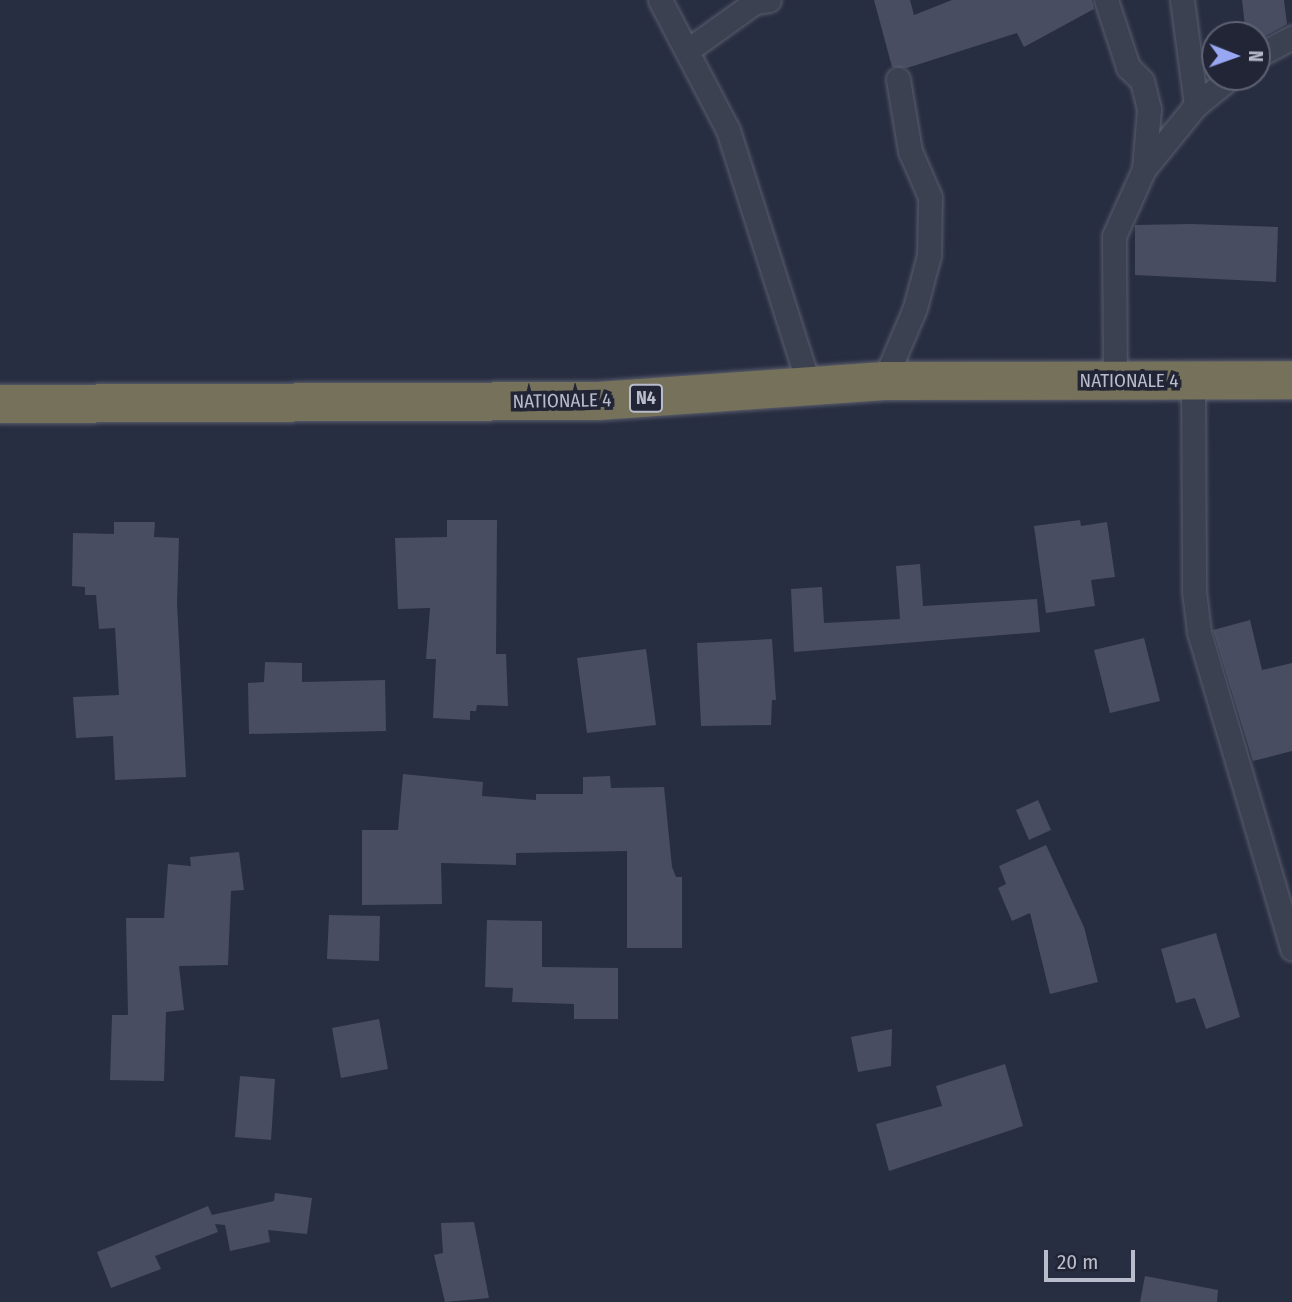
<!DOCTYPE html>
<style>
body{margin:0}
#map{position:relative;width:1292px;height:1302px;overflow:hidden;background:#282e41;font-family:"Fira Sans Condensed",sans-serif}
div>[style]{position:absolute}
.building>*{inset:0;background:#484d62}
.roads{filter:drop-shadow(0 0 2px #5a5e6e) drop-shadow(0 0 2px #5a5e6e)}
.street>*{height:23px;margin:-11.5px;padding:0 11.5px;transform-origin:11.5px;border-radius:11.5px;background:#3c4151}
.highway>*{height:38px;margin:-19px;padding:0 19px;transform-origin:19px;border-radius:19px;background:#76715a}
span{translate:-50% -50%;white-space:nowrap;text-align:center;line-height:1.15;-webkit-text-stroke:7px #212536;paint-order:stroke}
.shield-label span{padding:2px 5px;background:#212536;border:2px solid;border-radius:5px;-webkit-text-stroke-width:0}
.shield-label{font-size:18px;color:#b9bccb;font-weight:700}
.street-label{font-size:19px;color:#b9bccb}
.north{position:absolute;left:1201px;top:21px;width:70px;height:70px;box-sizing:border-box;background:#212536;border:2px solid #5e6172;border-radius:50%;rotate:91deg;font-size:19px;font-weight:700;line-height:28px;text-align:center;color:#b9bccb}
.north::after{content:'';display:block;margin:auto;width:24px;height:32px;background:#97a7f2;clip-path:polygon(50% 0,100% 100%,50% 72%,0 100%)}
.scale{position:absolute;left:1044px;top:1250px;width:91px;height:32px;box-sizing:border-box;border:4px solid #b9bccb;border-top:0;padding-left:9px;font-size:21px;line-height:24px;white-space:nowrap;color:#b9bccb;-webkit-text-stroke:5px #212536;paint-order:stroke}
</style>
<div id="map">
<div class="building">
<div style="clip-path:polygon(874px 0,910px 0,914px 15px,952px 0,1092px 0,1094px 9px,1024px 47px,1017px 33px,907px 68px,892px 67px)"></div>
<div style="clip-path:polygon(1242px 0,1284px 0,1287px 24px,1258px 40px,1257px 35px,1246px 35px)"></div>
<div style="clip-path:polygon(1191px 224px,1278px 227px,1276px 282px,1135px 275px,1135px 225px)"></div>
<div style="clip-path:polygon(447px 520px,497px 520px,496px 654px,506px 654px,508px 706px,477px 705px,476px 711px,470px 711px,470px 720px,433px 718px,436px 659px,426px 659px,430px 608px,398px 609px,395px 538px,447px 537px)"></div>
<div style="clip-path:polygon(1080px 520px,1081px 526px,1107px 522px,1115px 577px,1091px 580px,1095px 606px,1046px 613px,1034px 526px)"></div>
<div style="clip-path:polygon(114px 522px,155px 522px,154px 537px,179px 538px,177px 603px,186px 777px,115px 780px,113px 736px,76px 738px,73px 697px,119px 695px,115px 628px,99px 629px,96px 595px,85px 595px,85px 587px,72px 586px,73px 533px,114px 534px)"></div>
<div style="clip-path:polygon(920px 564px,923px 606px,1037px 599px,1040px 632px,794px 652px,791px 589px,822px 587px,824px 623px,900px 619px,896px 566px)"></div>
<div style="clip-path:polygon(1250px 620px,1262px 670px,1292px 663px,1292px 751px,1253px 761px,1213px 630px)"></div>
<div style="clip-path:polygon(1144px 638px,1160px 701px,1110px 713px,1094px 650px)"></div>
<div style="clip-path:polygon(772px 639px,776px 700px,772px 700px,771px 725px,701px 726px,697px 643px)"></div>
<div style="clip-path:polygon(646px 649px,656px 725px,587px 733px,577px 658px)"></div>
<div style="clip-path:polygon(265px 662px,302px 663px,302px 682px,385px 680px,386px 731px,249px 734px,248px 683px,264px 682px)"></div>
<div style="clip-path:polygon(403px 774px,483px 782px,482px 796px,536px 800px,536px 794px,583px 794px,583px 777px,610px 776px,611px 788px,664px 787px,672px 867px,676px 877px,682px 877px,682px 948px,627px 948px,627px 851px,516px 853px,516px 865px,441px 863px,442px 904px,362px 905px,362px 830px,398px 830px)"></div>
<div style="clip-path:polygon(1038px 800px,1051px 830px,1029px 840px,1016px 810px)"></div>
<div style="clip-path:polygon(1046px 845px,1084px 927px,1098px 982px,1050px 994px,1030px 913px,1012px 921px,998px 888px,1006px 884px,999px 866px)"></div>
<div style="clip-path:polygon(239px 852px,244px 890px,231px 891px,228px 965px,179px 966px,184px 1010px,166px 1012px,164px 1081px,110px 1080px,112px 1015px,128px 1015px,126px 918px,164px 918px,168px 864px,191px 866px,190px 857px)"></div>
<div style="clip-path:polygon(329px 915px,380px 916px,379px 961px,327px 959px)"></div>
<div style="clip-path:polygon(487px 920px,542px 921px,542px 967px,618px 968px,618px 1019px,574px 1019px,574px 1004px,512px 1002px,513px 988px,485px 987px)"></div>
<div style="clip-path:polygon(1216px 933px,1240px 1017px,1206px 1029px,1195px 998px,1176px 1003px,1161px 949px)"></div>
<div style="clip-path:polygon(379px 1019px,388px 1069px,341px 1078px,332px 1028px)"></div>
<div style="clip-path:polygon(892px 1029px,891px 1066px,858px 1072px,851px 1037px)"></div>
<div style="clip-path:polygon(1005px 1064px,1023px 1126px,889px 1171px,876px 1124px,942px 1106px,936px 1086px)"></div>
<div style="clip-path:polygon(240px 1076px,275px 1079px,271px 1140px,235px 1137px)"></div>
<div style="clip-path:polygon(275px 1193px,312px 1198px,307px 1234px,268px 1230px,270px 1242px,230px 1251px,225px 1225px,215px 1224px,218px 1232px,155px 1256px,161px 1269px,111px 1288px,97px 1252px,208px 1206px,212px 1215px,274px 1201px)"></div>
<div style="clip-path:polygon(474px 1222px,489px 1298px,445px 1302px,434px 1255px,443px 1253px,441px 1223px)"></div>
<div style="clip-path:polygon(1145px 1276px,1218px 1290px,1217px 1302px,1140px 1302px)"></div>
</div>
<div class="roads">
<div class="street">
<div style="left:660px;top:0;width:147px;rotate:62.4deg"></div>
<div style="left:728px;top:130px;width:272px;rotate:72.4deg"></div>
<div style="left:1106px;top:0;width:71px;rotate:71.8deg"></div>
<div style="left:1128px;top:67px;width:20px;rotate:45deg"></div>
<div style="left:1142px;top:81px;width:29px;rotate:76deg"></div>
<div style="left:1149px;top:109px;width:60px;rotate:94.8deg"></div>
<div style="left:1182px;top:0;width:106px;rotate:82.4deg"></div>
<div style="left:688px;top:50px;width:82px;rotate:-35.6deg"></div>
<div style="left:755px;top:2px;width:14px;rotate:-8deg"></div>
<div style="left:1257px;top:56px;width:40px;rotate:-28deg"></div>
<div style="left:1115px;top:380px;width:144px;rotate:-90.4deg"></div>
<div style="left:1114px;top:236px;width:73px;rotate:-65.9deg"></div>
<div style="left:1144px;top:169px;width:82px;rotate:-50.9deg"></div>
<div style="left:1196px;top:105px;width:45px;rotate:-38.7deg"></div>
<div style="left:884px;top:381px;width:79px;rotate:-67deg"></div>
<div style="left:915px;top:308px;width:55px;rotate:-75.2deg"></div>
<div style="left:929px;top:255px;width:58px;rotate:-89deg"></div>
<div style="left:930px;top:197px;width:50px;rotate:-113.5deg"></div>
<div style="left:910px;top:151px;width:73px;rotate:-99.5deg"></div>
<div style="left:1193px;top:381px;width:210px;rotate:89.7deg"></div>
<div style="left:1194px;top:591px;width:41px;rotate:83deg"></div>
<div style="left:1199px;top:632px;width:330px;rotate:73.6deg"></div>
</div>
<div class="highway">
<div style="left:0;top:404px;width:598px;rotate:-0.29deg"></div>
<div style="left:598px;top:401px;width:287px;rotate:-4deg"></div>
<div style="left:884px;top:381px;width:408px;rotate:-0.1deg"></div>
</div>
</div>
<div class="shield-label">
<span style="left:646px;top:398px">N4</span>
</div>
<div class="street-label">
<span style="left:1129px;top:381px">NATIONALE 4</span>
<span style="left:562px;top:401px;rotate:-1deg">NATIONALE 4</span>
</div>
<div class="north">N</div>
<div class="scale">20 m</div>
</div>
